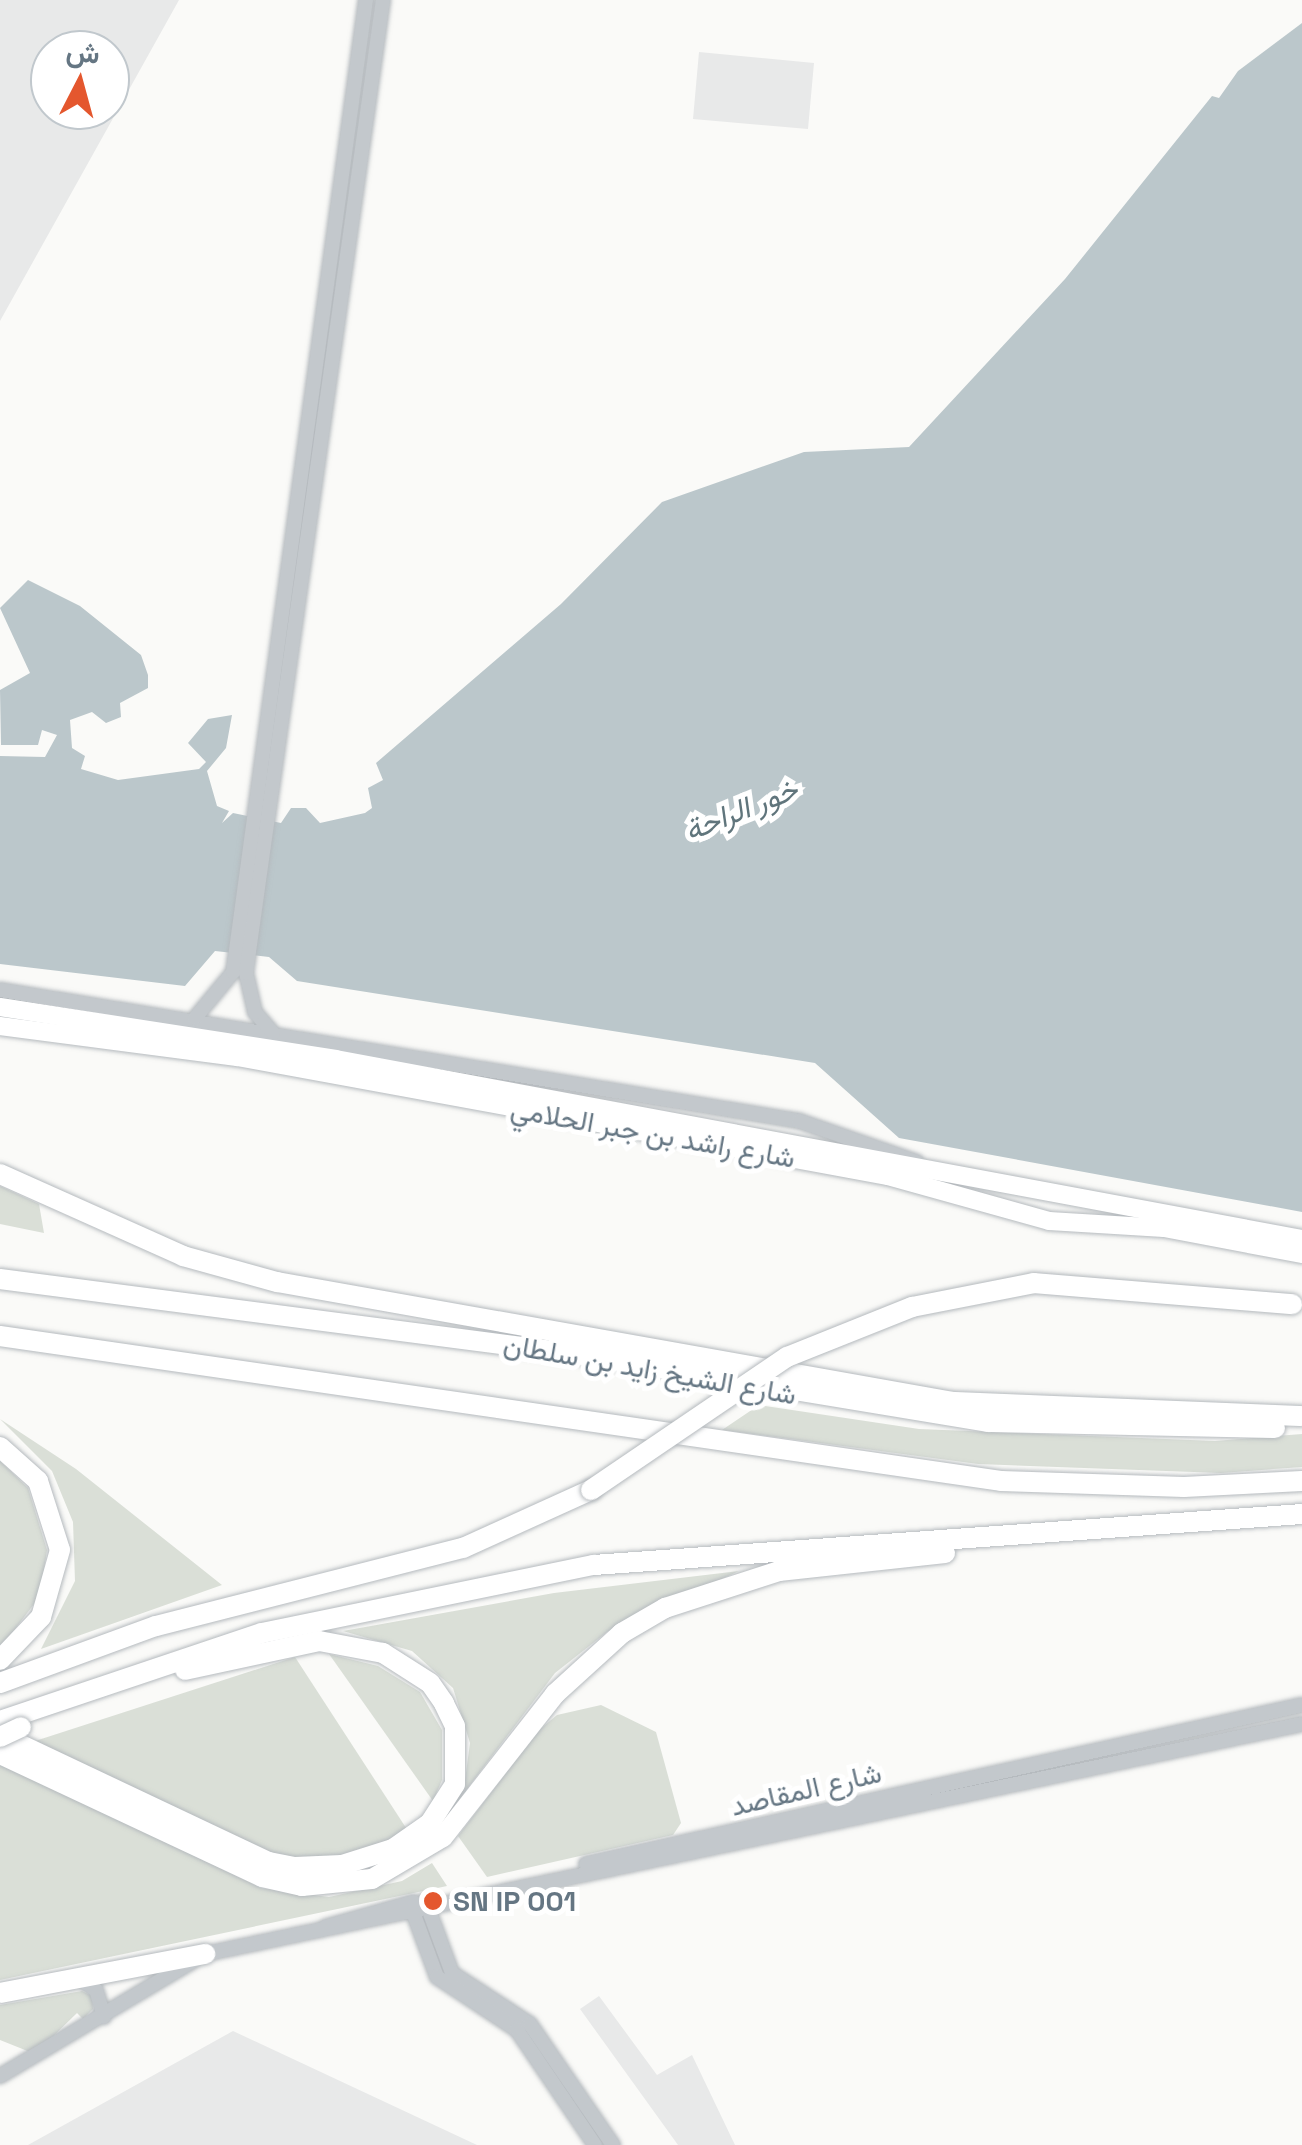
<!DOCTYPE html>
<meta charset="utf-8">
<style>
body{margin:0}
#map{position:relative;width:1302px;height:2145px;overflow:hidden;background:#fafaf8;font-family:"Space Grotesk",Vazirmatn,sans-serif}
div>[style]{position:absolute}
.built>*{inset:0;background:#e8e9e9}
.green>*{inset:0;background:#dadfd7}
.water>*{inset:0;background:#bbc7cb}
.roads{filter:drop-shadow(0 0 2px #b5babe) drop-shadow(0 0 2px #b5babe)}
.minor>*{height:14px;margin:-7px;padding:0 7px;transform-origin:7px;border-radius:7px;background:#c3c8cc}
.major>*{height:18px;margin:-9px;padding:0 9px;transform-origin:9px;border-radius:9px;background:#fff}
.highway>*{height:20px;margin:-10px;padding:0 10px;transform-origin:10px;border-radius:10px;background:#fff}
.bridges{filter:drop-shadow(0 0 2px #b4b9bd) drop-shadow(0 0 2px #b4b9bd)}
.highway-bridge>*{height:20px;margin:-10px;padding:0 10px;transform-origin:10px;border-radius:10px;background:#fff}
.dots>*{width:28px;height:28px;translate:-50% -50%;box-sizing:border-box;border:5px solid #fff;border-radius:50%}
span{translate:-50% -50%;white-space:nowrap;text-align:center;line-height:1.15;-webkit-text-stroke:10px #fff;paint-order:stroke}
.street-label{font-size:28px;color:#657683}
.poi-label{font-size:28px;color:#657683;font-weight:700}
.left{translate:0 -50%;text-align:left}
.water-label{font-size:30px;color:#60757c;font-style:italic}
.north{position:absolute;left:30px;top:30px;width:100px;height:100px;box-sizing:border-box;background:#fff;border:2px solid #c1c8cd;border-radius:50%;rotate:6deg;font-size:28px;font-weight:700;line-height:40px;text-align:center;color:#657683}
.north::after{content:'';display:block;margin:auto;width:35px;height:45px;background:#e4572e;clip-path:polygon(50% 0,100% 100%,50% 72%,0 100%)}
</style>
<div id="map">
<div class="built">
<div style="clip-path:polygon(evenodd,0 0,179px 0,0 321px,0 0,50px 50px,110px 50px,110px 110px,50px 110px,50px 50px)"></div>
<div style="clip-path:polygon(699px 52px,814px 63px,808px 129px,693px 119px)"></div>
<div style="clip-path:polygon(599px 1996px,657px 2075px,692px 2055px,735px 2145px,678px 2145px,580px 2009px)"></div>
<div style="clip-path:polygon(233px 2031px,477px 2145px,28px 2145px)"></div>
</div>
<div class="green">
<div style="clip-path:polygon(0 1186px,39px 1204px,44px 1233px,0 1224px)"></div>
<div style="clip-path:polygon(759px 1405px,919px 1429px,1215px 1441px,1302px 1434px,1302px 1467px,1221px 1473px,978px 1464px,722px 1430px)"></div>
<div style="clip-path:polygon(0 1419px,76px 1469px,222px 1585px,41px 1649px,75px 1581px,73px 1522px,52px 1471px)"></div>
<div style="clip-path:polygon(0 1461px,28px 1488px,47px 1550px,40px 1596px,0 1649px)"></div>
<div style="clip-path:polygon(739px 1571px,607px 1632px,555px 1673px,448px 1814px,465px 1780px,470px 1743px,453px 1688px,412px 1651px,343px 1631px,554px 1593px)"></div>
<div style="clip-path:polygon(329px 1654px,378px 1666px,420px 1692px,442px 1730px,442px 1780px,433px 1801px)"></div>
<div style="clip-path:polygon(295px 1657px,410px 1834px,321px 1863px,272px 1853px,32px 1742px)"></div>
<div style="clip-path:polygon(601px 1705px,656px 1732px,681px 1823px,673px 1835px,487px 1877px,458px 1836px,538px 1731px,557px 1715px)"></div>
<div style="clip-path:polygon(0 1762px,261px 1888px,329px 1897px,402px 1881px,432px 1863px,447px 1886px,0 1980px)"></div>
<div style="clip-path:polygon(82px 1991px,92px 1996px,93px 2009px,83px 2019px,77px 2013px,35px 2054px,0 2040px,0 2005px)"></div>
</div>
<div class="water">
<div style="clip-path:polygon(1302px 23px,1302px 1212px,899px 1138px,815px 1063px,297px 981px,269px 957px,215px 951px,185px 986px,0 964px,0 756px,45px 757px,57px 735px,42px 730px,38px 745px,1px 745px,0 690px,30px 673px,0 608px,28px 580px,80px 606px,141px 655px,148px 675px,148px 688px,120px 703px,121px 717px,106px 723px,92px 712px,70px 720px,72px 748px,85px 756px,81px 769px,118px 780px,199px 769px,206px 762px,188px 743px,208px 719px,232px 715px,226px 748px,207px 771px,217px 806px,229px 811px,222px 823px,233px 813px,281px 823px,291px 808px,306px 808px,320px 823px,365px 813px,372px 808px,368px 788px,383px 780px,376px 763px,561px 604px,662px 502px,804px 452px,909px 447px,1065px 279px,1212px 96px,1219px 98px,1238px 71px)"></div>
</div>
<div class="roads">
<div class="minor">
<div style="left:0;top:990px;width:810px;rotate:9.31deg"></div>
<div style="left:799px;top:1121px;width:125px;rotate:19.2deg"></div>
<div style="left:195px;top:1018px;width:60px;rotate:-50.4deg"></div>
<div style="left:233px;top:972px;width:981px;rotate:-82.21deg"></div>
<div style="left:273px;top:1033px;width:28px;rotate:-131deg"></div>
<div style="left:255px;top:1012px;width:40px;rotate:-103deg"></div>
<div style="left:246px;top:973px;width:983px;rotate:-81.99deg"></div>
<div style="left:586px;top:1864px;width:733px;rotate:-12.52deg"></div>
<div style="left:425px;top:1900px;width:78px;rotate:69.7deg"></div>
<div style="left:452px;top:1973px;width:93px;rotate:33.2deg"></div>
<div style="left:530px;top:2024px;width:147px;rotate:55.6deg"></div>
<div style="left:410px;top:1904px;width:78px;rotate:69.7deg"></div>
<div style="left:437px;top:1977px;width:96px;rotate:33.5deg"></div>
<div style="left:517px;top:2030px;width:139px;rotate:55.9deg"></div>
<div style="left:325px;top:1927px;width:92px;rotate:-15.7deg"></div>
<div style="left:80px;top:1979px;width:19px;rotate:35deg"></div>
<div style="left:96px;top:1990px;width:28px;rotate:73deg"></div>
<div style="left:0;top:2076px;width:239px;rotate:-30.8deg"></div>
<div style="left:205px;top:1954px;width:1121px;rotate:-11.84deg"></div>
</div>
<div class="major">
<div style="left:0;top:1007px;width:340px;rotate:8.8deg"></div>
<div style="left:336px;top:1059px;width:983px;rotate:10.56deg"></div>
<div style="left:0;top:1026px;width:239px;rotate:7.5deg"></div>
<div style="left:237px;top:1057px;width:662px;rotate:10.36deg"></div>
<div style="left:888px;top:1176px;width:167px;rotate:15.6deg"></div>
<div style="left:1049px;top:1221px;width:115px;rotate:3.5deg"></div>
<div style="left:1164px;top:1228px;width:140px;rotate:10.7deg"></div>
</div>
<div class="highway">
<div style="left:0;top:1174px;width:201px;rotate:24.1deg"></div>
<div style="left:183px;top:1256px;width:98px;rotate:15.5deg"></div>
<div style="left:277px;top:1282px;width:687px;rotate:10.07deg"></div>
<div style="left:953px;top:1402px;width:349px;rotate:2.3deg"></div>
<div style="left:0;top:1279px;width:582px;rotate:7.41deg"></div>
<div style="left:577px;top:1354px;width:417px;rotate:9.4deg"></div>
<div style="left:988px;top:1422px;width:287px;rotate:1.2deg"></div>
<div style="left:0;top:1336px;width:1011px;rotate:8.24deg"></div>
<div style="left:1001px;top:1481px;width:183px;rotate:1.9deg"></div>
<div style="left:1184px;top:1487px;width:118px;rotate:-2.9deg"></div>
<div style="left:0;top:1447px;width:51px;rotate:41.8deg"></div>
<div style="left:38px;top:1481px;width:72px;rotate:72.3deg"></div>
<div style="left:60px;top:1550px;width:70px;rotate:105.8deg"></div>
<div style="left:41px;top:1617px;width:59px;rotate:133.6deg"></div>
<div style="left:0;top:1683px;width:166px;rotate:-20.1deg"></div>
<div style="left:156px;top:1626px;width:317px;rotate:-14.3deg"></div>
<div style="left:463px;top:1548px;width:141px;rotate:-24.4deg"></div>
<div style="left:0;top:1721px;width:276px;rotate:-18.6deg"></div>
<div style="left:262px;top:1633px;width:339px;rotate:-11.6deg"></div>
<div style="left:594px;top:1565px;width:710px;rotate:-4.12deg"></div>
<div style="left:0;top:1735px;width:297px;rotate:25.3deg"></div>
<div style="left:269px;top:1862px;width:26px;rotate:11deg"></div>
<div style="left:295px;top:1867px;width:47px;rotate:-2.4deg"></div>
<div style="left:342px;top:1865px;width:53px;rotate:-17.4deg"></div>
<div style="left:393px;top:1849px;width:45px;rotate:-35.1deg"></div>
<div style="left:430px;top:1823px;width:46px;rotate:-57.3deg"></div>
<div style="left:455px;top:1784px;width:58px;rotate:-90deg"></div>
<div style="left:455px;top:1726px;width:25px;rotate:-116deg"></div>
<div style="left:444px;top:1703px;width:24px;rotate:-125deg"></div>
<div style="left:430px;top:1683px;width:56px;rotate:-147.4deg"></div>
<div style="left:383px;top:1653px;width:65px;rotate:-169.4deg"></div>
<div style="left:319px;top:1641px;width:137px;rotate:167.8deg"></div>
<div style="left:0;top:1754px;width:289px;rotate:25.1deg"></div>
<div style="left:262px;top:1877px;width:41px;rotate:12.7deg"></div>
<div style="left:302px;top:1886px;width:70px;rotate:-5.7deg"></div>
<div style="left:372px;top:1879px;width:82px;rotate:-30.6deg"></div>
<div style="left:443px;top:1837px;width:182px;rotate:-51.9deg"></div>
<div style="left:555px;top:1694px;width:91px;rotate:-42.3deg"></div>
<div style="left:622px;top:1633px;width:50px;rotate:-30.2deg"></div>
<div style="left:665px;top:1608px;width:120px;rotate:-18deg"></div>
<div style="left:779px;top:1571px;width:167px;rotate:-6.2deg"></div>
<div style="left:0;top:1993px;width:209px;rotate:-10.8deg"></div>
</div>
</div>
<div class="bridges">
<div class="highway-bridge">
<div style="left:591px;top:1490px;width:237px;rotate:-34.2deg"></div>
<div style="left:787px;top:1357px;width:135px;rotate:-21.8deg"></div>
<div style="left:912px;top:1307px;width:124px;rotate:-11.1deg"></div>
<div style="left:1034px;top:1283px;width:259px;rotate:4.7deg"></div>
<div style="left:0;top:1737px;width:23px;rotate:-25deg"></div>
</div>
</div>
<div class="dots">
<div style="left:433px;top:1901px;background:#e4572e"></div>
</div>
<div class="street-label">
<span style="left:653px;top:1133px;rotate:10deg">شارع راشد بن جبر الحلامي</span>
<span style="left:650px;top:1369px;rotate:10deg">شارع الشيخ زايد بن سلطان</span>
<span style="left:806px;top:1789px;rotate:-13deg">شارع المقاصد</span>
</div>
<div class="poi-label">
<span class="left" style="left:453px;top:1901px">SN IP 001</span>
</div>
<div class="water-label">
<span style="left:741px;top:810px;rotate:-22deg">خور الراحة</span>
</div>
<div class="north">ش</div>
</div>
